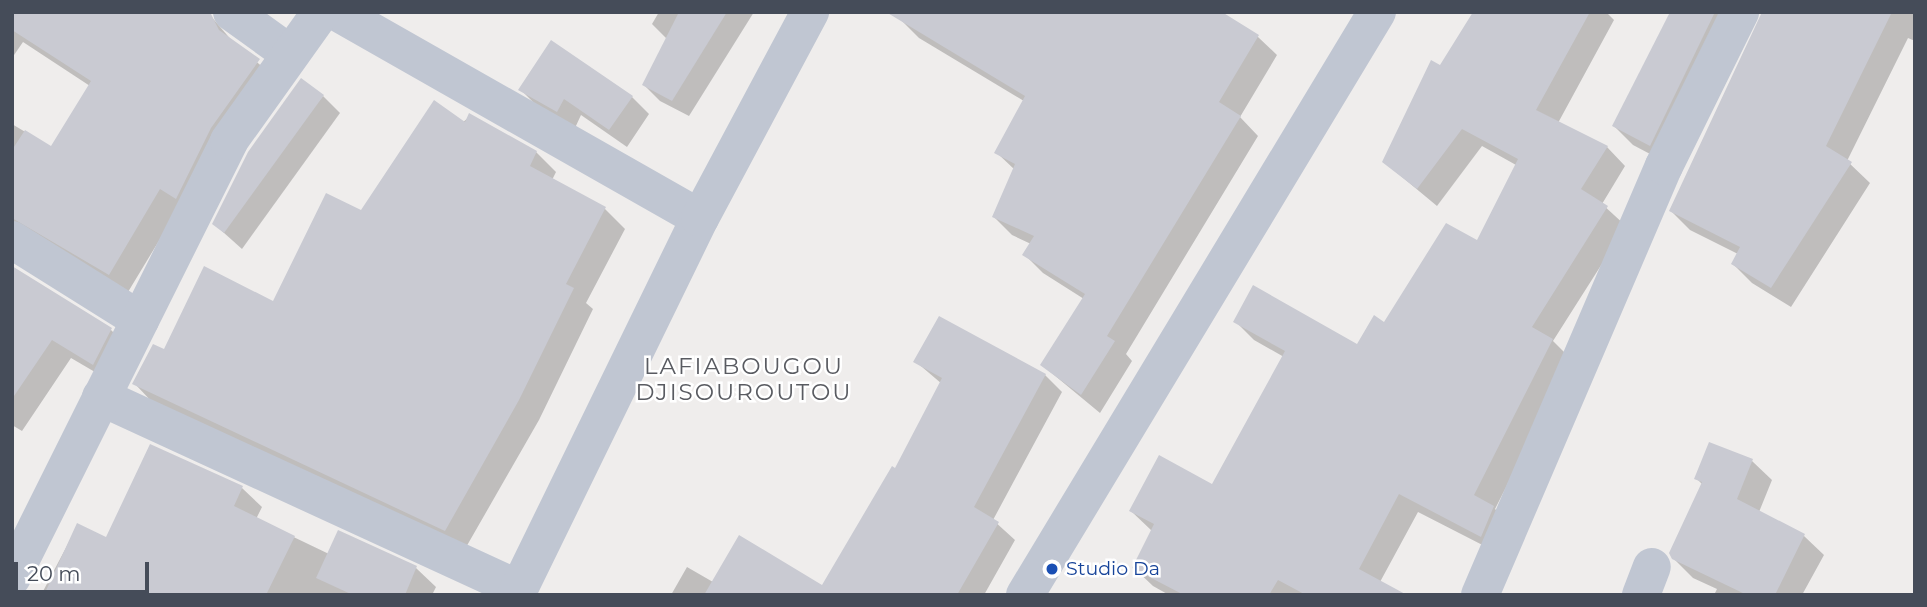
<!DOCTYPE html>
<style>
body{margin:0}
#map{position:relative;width:1927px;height:607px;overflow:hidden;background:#efedec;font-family:Montserrat,sans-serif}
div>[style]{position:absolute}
.shadow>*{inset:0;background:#0003}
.building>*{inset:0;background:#c9cad2}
.street>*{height:38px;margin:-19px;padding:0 19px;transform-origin:19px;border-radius:19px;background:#c0c6d2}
.dots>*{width:19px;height:19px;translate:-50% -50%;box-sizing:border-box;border:4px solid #fff;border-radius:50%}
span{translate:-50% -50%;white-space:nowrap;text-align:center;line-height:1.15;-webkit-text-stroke:5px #fff;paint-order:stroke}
.transit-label{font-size:19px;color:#164399}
.left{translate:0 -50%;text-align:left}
.quarter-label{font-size:23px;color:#595b61;letter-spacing:2px}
.frame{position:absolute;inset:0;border:14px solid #454c59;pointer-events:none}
.scale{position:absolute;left:14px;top:562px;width:135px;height:32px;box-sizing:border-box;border:4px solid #454c59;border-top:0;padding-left:9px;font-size:21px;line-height:24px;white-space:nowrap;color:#454c59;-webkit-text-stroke:5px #fff;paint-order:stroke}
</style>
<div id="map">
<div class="shadow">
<div style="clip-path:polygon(12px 12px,209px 14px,233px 42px,278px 80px,180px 206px,128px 292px,12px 247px,12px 124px,52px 148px,90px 86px,23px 42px,12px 58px)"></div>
<div style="clip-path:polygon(659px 12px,754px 12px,689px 116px,660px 101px,644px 85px,667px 39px,652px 24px)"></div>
<div style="clip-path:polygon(1218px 12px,1258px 37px,1277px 55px,1240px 117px,1258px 136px,1126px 354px,1132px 361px,1100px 413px,1042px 365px,1084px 299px,1043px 273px,1025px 255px,1031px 244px,1012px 235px,994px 217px,1015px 170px,996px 152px,1024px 101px,919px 38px,901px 20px)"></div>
<div style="clip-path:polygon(1475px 12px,1606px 12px,1614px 20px,1558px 123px,1607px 147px,1625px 166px,1602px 204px,1626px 226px,1553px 341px,1571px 359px,1495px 509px,1512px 526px,1500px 554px,1418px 512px,1380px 582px,1404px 595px,1169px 595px,1153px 586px,1134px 568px,1152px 531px,1131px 511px,1213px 486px,1284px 357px,1254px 340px,1235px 321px,1357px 346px,1477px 243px,1516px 165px,1482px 146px,1437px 206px,1384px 162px)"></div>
<div style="clip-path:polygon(1671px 12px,1753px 12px,1669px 164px,1633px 145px,1614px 126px)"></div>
<div style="clip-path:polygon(1763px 12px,1915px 12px,1915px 41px,1908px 38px,1847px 161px,1870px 183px,1791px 307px,1752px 283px,1733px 264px,1738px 254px,1690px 230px,1671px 211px)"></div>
<div style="clip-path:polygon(520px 89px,632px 97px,649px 114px,627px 147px,581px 115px,575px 128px,538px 107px)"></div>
<div style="clip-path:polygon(323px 96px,340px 113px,242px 249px,214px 224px)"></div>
<div style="clip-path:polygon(470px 116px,536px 152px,556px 172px,552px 180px,605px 209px,625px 229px,586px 303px,593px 309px,539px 420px,465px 549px,154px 404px,135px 384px,164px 351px,274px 303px,361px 213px)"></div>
<div style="clip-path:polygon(12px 268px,110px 329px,129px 348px,112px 382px,71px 358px,22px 431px,12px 425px)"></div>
<div style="clip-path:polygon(915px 361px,1045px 375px,1062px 392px,993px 520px,1015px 540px,984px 595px,855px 595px,896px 471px,942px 384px)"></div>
<div style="clip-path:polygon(1752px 461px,1772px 480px,1759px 512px,1804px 536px,1824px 555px,1802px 595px,1714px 595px,1717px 589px,1693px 578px,1673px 558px,1703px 485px,1696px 478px)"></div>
<div style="clip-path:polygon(242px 488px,262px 507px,256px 519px,329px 554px,416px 568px,436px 587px,432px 595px,41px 595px,78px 525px,106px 539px)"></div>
<div style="clip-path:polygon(687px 567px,713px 582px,801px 595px,671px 595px)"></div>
</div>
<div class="building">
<div style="clip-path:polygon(12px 12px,210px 12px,219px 30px,260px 59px,211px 128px,176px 199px,160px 189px,109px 275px,12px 218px,12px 150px,25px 130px,51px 146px,91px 81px,12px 30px)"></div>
<div style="clip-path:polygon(679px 12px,727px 12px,672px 101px,642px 85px)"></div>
<div style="clip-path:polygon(886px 12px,1222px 12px,1259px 35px,1219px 102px,1241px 116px,1107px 336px,1115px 341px,1081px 395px,1040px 365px,1085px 294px,1022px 255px,1034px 236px,992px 217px,1015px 164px,994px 153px,1025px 96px)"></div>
<div style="clip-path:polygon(1473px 12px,1590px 12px,1536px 110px,1608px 146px,1581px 189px,1608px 206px,1532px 327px,1553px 339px,1474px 495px,1494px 506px,1481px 537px,1399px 494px,1359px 569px,1407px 595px,1306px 595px,1278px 580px,1269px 595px,1184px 595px,1132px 568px,1154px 524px,1129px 511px,1159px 455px,1212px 484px,1285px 351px,1233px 322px,1253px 285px,1357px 344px,1374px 315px,1384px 322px,1446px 223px,1477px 240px,1518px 159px,1462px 129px,1417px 189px,1382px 162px,1431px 60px,1440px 65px)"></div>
<div style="clip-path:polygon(1670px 12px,1715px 12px,1650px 146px,1612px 126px)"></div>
<div style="clip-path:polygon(1762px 12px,1892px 12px,1826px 146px,1852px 162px,1771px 288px,1731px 264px,1740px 247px,1669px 211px)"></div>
<div style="clip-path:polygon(551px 40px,633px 96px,609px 130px,564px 99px,557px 112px,518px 90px)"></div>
<div style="clip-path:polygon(301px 78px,324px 95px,224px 233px,212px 224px,248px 152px)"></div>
<div style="clip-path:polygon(434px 100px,465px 122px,469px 113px,537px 151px,530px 166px,606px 207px,566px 284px,574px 288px,519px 400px,445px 531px,132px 384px,153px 344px,164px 349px,204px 266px,273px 301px,326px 193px,361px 210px)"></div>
<div style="clip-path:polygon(12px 266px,112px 328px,93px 365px,52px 340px,12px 399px)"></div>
<div style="clip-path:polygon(939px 316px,1046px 374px,974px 507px,999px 522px,957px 595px,704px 595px,739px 535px,822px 585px,892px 466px,895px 468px,942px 378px,913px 362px)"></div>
<div style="clip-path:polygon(1709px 442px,1753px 459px,1737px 499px,1805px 534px,1775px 595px,1747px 595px,1672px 559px,1669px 553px,1702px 482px,1694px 479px)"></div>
<div style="clip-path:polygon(150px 444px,243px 486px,234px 506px,295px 536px,266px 595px,44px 595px,77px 523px,106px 537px)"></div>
<div style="clip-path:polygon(338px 530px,417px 566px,405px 595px,353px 595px,316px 578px)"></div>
</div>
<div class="street">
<div style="left:232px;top:12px;width:72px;rotate:35.9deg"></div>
<div style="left:337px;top:12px;width:417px;rotate:29.6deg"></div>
<div style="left:12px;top:240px;width:151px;rotate:32deg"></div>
<div style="left:101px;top:397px;width:460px;rotate:24.7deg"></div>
<div style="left:12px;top:577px;width:487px;rotate:-63.5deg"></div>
<div style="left:229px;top:141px;width:158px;rotate:-54.5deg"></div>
<div style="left:516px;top:595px;width:420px;rotate:-64deg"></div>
<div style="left:700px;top:218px;width:234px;rotate:-61.9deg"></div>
<div style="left:1025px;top:595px;width:681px;rotate:-58.88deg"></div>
<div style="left:1480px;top:595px;width:467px;rotate:-66.8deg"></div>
<div style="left:1664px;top:166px;width:172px;rotate:-63.7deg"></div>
<div style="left:1641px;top:595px;width:30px;rotate:-69deg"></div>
</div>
<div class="dots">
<div style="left:1052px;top:569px;background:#1a4fb4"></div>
</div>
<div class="transit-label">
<span class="left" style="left:1066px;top:569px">Studio Da</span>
</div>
<div class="quarter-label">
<span style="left:744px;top:379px">LAFIABOUGOU<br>DJISOUROUTOU</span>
</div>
<div class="frame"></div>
<div class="scale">20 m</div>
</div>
